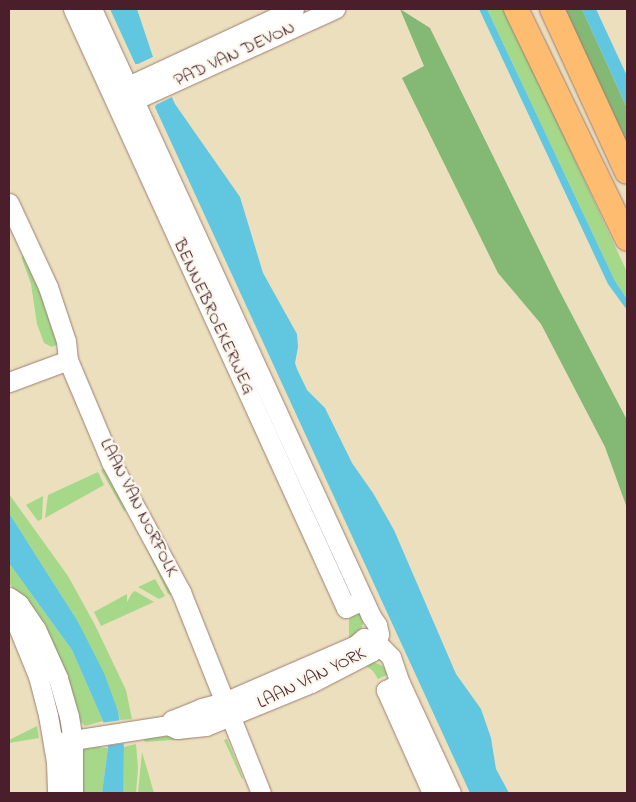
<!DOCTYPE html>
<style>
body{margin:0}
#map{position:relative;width:636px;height:802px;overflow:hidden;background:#ecdfbd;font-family:"Indie Flower",sans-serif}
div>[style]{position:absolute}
.green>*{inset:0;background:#a5d989}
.forest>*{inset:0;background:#84b975}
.water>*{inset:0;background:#61c6df}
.pier>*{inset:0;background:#ecdfbd}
.roads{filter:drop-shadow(0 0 1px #9b7f74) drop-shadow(0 0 1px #9b7f74)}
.minor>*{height:19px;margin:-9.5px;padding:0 9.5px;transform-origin:9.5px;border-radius:9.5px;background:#fff}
.major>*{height:24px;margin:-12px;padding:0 12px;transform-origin:12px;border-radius:12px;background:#fdbc6f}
span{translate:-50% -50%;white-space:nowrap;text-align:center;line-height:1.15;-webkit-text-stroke:4.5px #fbf7ec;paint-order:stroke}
.street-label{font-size:18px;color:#4a1f2b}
.frame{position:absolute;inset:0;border:10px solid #4a1f2b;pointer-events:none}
</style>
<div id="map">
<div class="green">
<div style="clip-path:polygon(487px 9px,505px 9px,627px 272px,627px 299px,615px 281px)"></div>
<div style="clip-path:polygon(28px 253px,61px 343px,52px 347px,44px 343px,37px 324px,31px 284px,22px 259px,22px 255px)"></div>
<div style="clip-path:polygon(105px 468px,127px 509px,124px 511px,101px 470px)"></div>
<div style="clip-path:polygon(98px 472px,104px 485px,45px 518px,48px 495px)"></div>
<div style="clip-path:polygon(9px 494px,68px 576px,95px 625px,126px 690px,132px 719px,120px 720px,118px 711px,77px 620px,9px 513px)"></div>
<div style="clip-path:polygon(43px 496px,42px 519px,38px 521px,26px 505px)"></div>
<div style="clip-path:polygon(137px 529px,173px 593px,171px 595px,168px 594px)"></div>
<div style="clip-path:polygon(9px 563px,72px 650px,103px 721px,85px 726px,78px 719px,15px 591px,9px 583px)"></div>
<div style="clip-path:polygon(155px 579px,165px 596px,159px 599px,138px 587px)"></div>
<div style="clip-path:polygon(135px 591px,154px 602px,101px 626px,94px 612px,127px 594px,127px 602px,132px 593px)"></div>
<div style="clip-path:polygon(361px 613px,363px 623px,360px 634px,349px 642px,349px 619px)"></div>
<div style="clip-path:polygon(368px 660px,383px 666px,389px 674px,378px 679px,373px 671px,361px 662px)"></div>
<div style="clip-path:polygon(37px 726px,39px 738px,9px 743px,9px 740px)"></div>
<div style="clip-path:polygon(211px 733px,188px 739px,145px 742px,143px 738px)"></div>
<div style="clip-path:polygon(227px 739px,243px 778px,242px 779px,224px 740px)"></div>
<div style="clip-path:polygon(136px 744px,138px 768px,136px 793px,122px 793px,124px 747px)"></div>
<div style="clip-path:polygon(95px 747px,108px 748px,102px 793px,81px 793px,80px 755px,85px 748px)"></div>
<div style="clip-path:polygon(142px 752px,154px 793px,138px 793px)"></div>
</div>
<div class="forest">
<div style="clip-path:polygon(400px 9px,430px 28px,559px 290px,627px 420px,627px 508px,605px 447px,541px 324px,498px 273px,402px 78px,424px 66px)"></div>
<div style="clip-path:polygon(562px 9px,582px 9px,627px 108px,627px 150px)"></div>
</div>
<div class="water">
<div style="clip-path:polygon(110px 9px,137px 9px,153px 57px,175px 104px,240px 197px,263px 273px,297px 334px,298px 347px,295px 363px,297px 369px,307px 390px,325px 408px,352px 463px,373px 493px,394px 530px,456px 674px,481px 709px,491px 738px,496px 769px,509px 793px,470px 793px)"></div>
<div style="clip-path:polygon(479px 9px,487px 9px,615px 281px,627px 299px,627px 310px,608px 284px)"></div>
<div style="clip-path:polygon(582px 9px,596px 9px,627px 76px,627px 108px)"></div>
<div style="clip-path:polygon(9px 513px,77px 620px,104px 673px,118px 711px,124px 747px,123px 793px,102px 793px,108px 748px,103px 721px,72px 650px,9px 563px)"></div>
</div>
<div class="pier">
<div style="clip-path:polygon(155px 56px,174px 96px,156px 105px,154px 109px,133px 64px,138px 64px)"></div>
<div style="clip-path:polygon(122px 720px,126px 743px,105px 746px,100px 723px)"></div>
</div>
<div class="roads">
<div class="minor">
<div style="left:73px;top:9px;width:658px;rotate:65.5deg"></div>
<div style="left:346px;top:608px;width:19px;rotate:-25deg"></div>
<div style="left:92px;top:9px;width:668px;rotate:65.31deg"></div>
<div style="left:371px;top:616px;width:11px;rotate:56deg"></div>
<div style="left:377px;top:625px;width:9px;rotate:77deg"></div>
<div style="left:379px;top:634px;width:9px;rotate:103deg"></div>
<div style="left:377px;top:643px;width:20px;rotate:45deg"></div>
<div style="left:391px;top:657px;width:28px;rotate:71deg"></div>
<div style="left:400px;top:683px;width:121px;rotate:65.1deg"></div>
<div style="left:128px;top:86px;width:183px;rotate:-24.9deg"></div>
<div style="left:134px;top:100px;width:221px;rotate:-24.4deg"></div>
<div style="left:9px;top:203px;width:93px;rotate:65.1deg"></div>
<div style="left:48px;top:287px;width:57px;rotate:71.6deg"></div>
<div style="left:66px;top:341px;width:19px;rotate:84deg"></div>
<div style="left:68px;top:360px;width:111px;rotate:67.1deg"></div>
<div style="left:111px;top:462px;width:148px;rotate:61.7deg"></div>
<div style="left:181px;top:592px;width:216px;rotate:68.3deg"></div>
<div style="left:9px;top:382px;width:63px;rotate:-20.4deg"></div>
<div style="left:9px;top:597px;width:12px;rotate:35deg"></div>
<div style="left:19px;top:604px;width:30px;rotate:56deg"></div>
<div style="left:36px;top:629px;width:54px;rotate:65.8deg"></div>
<div style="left:58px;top:678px;width:40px;rotate:74deg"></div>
<div style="left:69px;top:716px;width:24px;rotate:81deg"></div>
<div style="left:73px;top:740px;width:53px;rotate:90deg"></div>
<div style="left:9px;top:605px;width:77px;rotate:67.8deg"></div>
<div style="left:38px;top:676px;width:40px;rotate:75.6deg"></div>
<div style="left:48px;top:715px;width:48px;rotate:80.3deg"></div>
<div style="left:56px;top:762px;width:31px;rotate:88deg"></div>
<div style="left:400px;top:683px;width:16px;rotate:153deg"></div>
<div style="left:386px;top:690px;width:113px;rotate:65.9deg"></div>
<div style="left:54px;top:743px;width:115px;rotate:-9deg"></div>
<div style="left:168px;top:725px;width:10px;rotate:24deg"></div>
<div style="left:177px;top:729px;width:29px;rotate:-6deg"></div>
<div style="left:206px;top:726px;width:113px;rotate:-22.3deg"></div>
<div style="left:311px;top:683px;width:68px;rotate:-27.3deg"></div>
<div style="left:371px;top:652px;width:11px;rotate:-56deg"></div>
<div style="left:377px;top:643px;width:14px;rotate:-159deg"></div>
<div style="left:364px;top:638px;width:11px;rotate:139deg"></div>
<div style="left:356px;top:645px;width:144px;rotate:156.6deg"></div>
<div style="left:224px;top:702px;width:23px;rotate:165deg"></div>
<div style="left:202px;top:708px;width:32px;rotate:158deg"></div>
<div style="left:172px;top:720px;width:6px;rotate:129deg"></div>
</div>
<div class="major">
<div style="left:516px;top:9px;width:255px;rotate:64.2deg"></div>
<div style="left:552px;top:9px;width:179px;rotate:65.3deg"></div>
</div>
</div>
<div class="street-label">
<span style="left:235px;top:55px;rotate:-25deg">PAD VAN DEVON</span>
<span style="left:213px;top:317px;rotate:65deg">BENNEBROEKERWEG</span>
<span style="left:138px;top:508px;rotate:63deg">LAAN VAN NORFOLK</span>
<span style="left:312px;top:679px;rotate:-26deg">LAAN VAN YORK</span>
</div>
<div class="frame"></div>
</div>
